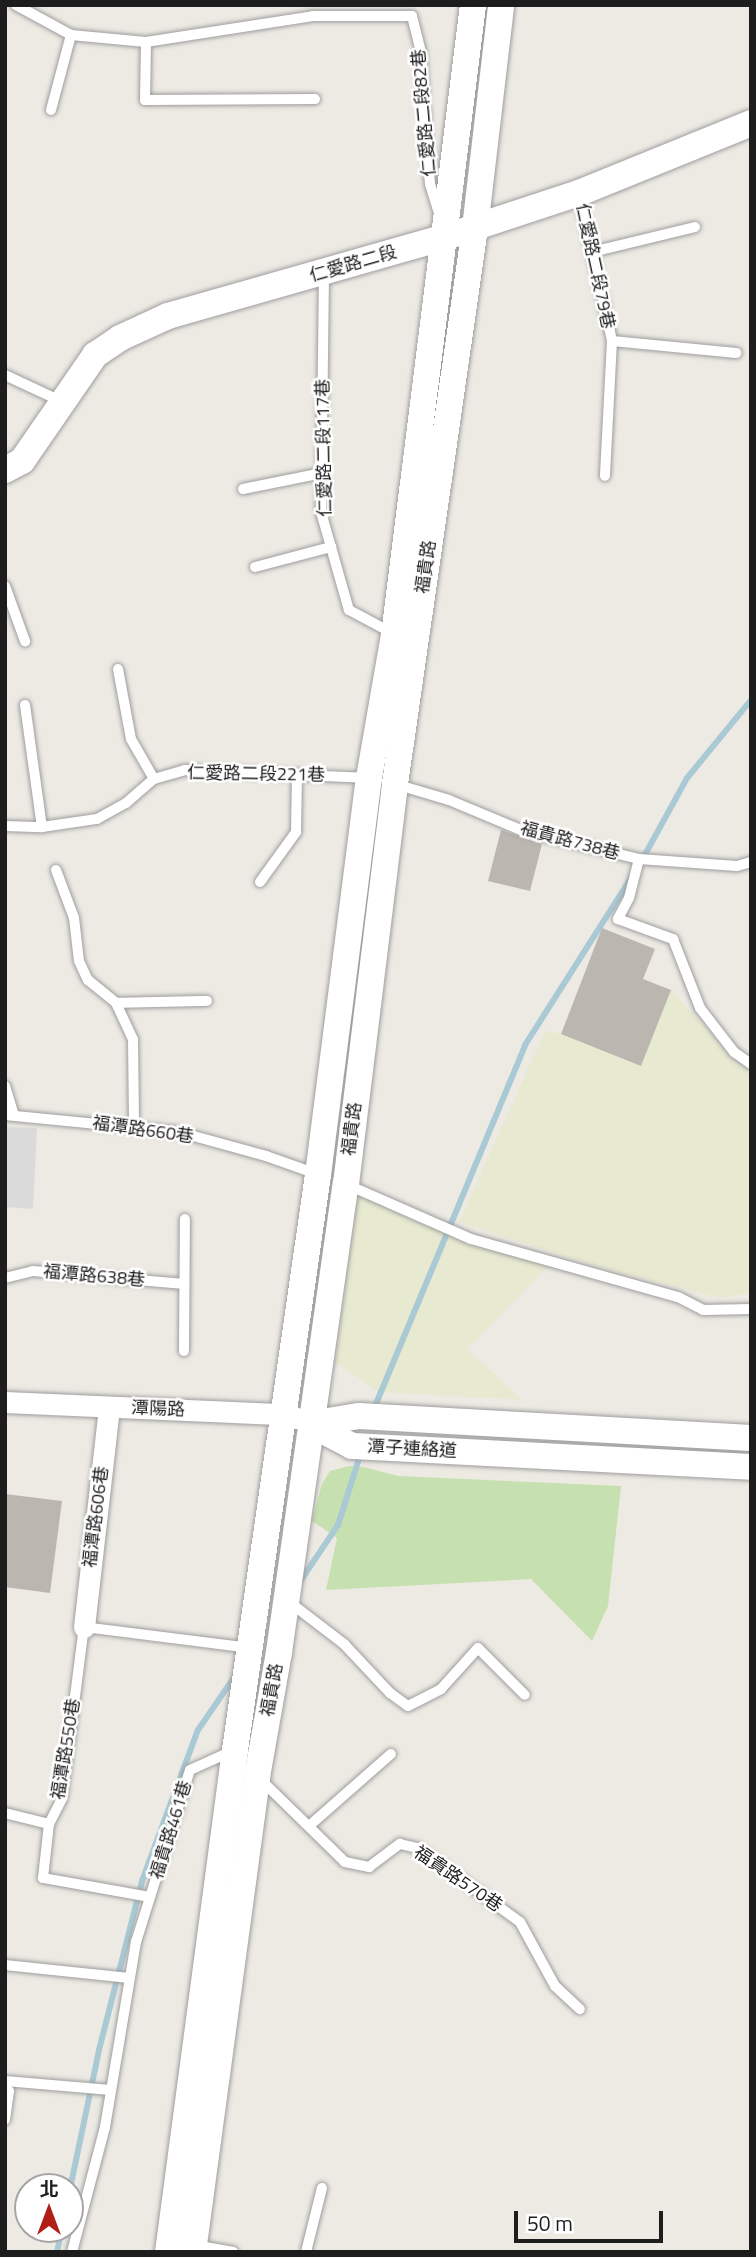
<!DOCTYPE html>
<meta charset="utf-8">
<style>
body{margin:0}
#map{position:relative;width:756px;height:2257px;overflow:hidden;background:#edeae4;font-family:"Titillium Web","Noto Sans TC",sans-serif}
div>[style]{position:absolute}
.residential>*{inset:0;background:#dbdada}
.farmland>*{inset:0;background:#e7e9d1}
.grass>*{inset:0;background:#c6e1af}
.stream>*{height:6px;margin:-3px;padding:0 3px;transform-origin:3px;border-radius:3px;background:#a9c9d5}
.building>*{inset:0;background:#bcb6b1}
.roads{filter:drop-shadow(0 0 2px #9e9e9e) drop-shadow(0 0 2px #9e9e9e)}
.service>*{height:10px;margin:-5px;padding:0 5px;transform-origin:5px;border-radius:5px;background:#fff}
.minor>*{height:21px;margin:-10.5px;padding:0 10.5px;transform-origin:10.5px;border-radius:10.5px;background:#fff}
.tertiary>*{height:26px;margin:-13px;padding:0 13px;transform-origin:13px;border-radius:13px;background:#fff}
span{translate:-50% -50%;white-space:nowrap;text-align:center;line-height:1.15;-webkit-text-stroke:5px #fff;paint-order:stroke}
.street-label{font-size:18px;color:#1d1d1d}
.frame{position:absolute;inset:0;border:7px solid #1d1d1d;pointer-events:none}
.north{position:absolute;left:14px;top:2173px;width:70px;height:70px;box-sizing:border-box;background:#fff;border:2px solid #a5a5a5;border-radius:50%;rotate:0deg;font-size:19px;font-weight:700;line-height:28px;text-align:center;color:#1d1d1d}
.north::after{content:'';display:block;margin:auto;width:24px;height:32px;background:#b11e18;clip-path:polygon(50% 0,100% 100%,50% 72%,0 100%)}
.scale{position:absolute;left:514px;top:2211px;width:149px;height:32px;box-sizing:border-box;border:4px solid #1d1d1d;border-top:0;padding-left:9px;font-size:21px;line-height:24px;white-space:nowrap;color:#1d1d1d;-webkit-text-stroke:5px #fff;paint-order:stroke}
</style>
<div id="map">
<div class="residential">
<div style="clip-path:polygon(5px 1127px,37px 1128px,33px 1209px,5px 1207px)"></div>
</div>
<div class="farmland">
<div style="clip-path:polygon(671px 990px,734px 1058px,751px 1069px,751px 1293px,720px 1298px,597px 1267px,459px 1222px,545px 1031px,561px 1034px,641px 1065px)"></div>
<div style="clip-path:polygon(356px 1188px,397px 1208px,553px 1262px,467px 1349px,522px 1400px,379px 1392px,335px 1362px)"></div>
</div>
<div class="grass">
<div style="clip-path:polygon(349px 1466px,364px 1467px,398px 1476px,621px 1486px,608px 1606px,592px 1641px,531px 1579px,326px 1590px,337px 1538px,312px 1521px,322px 1484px,330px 1471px)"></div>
</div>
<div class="stream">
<div style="left:642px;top:860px;width:94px;rotate:-61.2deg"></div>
<div style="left:687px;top:778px;width:101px;rotate:-50.6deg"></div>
<div style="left:373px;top:1411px;width:396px;rotate:-67.4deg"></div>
<div style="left:525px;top:1045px;width:198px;rotate:-57.6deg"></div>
<div style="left:299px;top:1583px;width:70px;rotate:-56.1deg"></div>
<div style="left:338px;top:1525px;width:77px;rotate:-72.5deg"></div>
<div style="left:70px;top:2189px;width:142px;rotate:-78.2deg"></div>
<div style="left:99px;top:2050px;width:174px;rotate:-75.7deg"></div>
<div style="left:142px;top:1881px;width:161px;rotate:-69.7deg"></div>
<div style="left:198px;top:1730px;width:65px;rotate:-55.6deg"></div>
<div style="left:57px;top:2252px;width:24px;rotate:-78deg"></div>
</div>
<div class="building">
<div style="clip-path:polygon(501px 830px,542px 844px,530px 891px,488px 881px)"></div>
<div style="clip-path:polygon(602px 928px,655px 949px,643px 979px,671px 990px,641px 1066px,561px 1034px)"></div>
<div style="clip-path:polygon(5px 1494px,62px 1501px,50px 1593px,5px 1587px)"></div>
</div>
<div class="roads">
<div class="service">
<div style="left:16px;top:5px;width:63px;rotate:28.6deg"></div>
<div style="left:71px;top:35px;width:75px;rotate:5.3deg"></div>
<div style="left:146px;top:42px;width:169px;rotate:-8.8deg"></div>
<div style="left:313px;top:16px;width:99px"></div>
<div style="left:412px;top:16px;width:38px;rotate:76deg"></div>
<div style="left:421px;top:53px;width:131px;rotate:86.1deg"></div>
<div style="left:430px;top:184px;width:31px;rotate:73deg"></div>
<div style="left:146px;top:42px;width:58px;rotate:91deg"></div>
<div style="left:145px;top:100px;width:170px;rotate:-0.3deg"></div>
<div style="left:51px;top:110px;width:78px;rotate:-75.1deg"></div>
<div style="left:579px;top:193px;width:152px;rotate:77.4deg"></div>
<div style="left:612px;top:341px;width:135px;rotate:93deg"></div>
<div style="left:592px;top:252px;width:106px;rotate:-13.6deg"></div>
<div style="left:324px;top:273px;width:239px;rotate:90.7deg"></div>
<div style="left:321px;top:512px;width:102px;rotate:74.1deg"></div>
<div style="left:349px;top:610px;width:49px;rotate:28.1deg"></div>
<div style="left:612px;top:341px;width:125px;rotate:5.5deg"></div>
<div style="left:5px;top:375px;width:64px;rotate:25deg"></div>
<div style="left:243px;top:489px;width:81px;rotate:-11.4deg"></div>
<div style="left:255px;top:567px;width:79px;rotate:-14.7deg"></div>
<div style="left:5px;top:586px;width:59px;rotate:70deg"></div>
<div style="left:118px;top:669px;width:71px;rotate:79.5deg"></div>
<div style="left:131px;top:739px;width:46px;rotate:60.1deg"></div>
<div style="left:25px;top:705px;width:123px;rotate:82.1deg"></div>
<div style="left:395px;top:784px;width:56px;rotate:16.5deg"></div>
<div style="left:449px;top:800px;width:80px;rotate:22.7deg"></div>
<div style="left:523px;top:831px;width:119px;rotate:13.6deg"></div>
<div style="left:639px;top:859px;width:98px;rotate:4.1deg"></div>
<div style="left:737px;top:866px;width:15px;rotate:-16deg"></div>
<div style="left:5px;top:826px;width:37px;rotate:2deg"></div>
<div style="left:42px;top:827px;width:56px;rotate:-8.3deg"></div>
<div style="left:97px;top:819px;width:33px;rotate:-29deg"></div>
<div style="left:126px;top:803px;width:37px;rotate:-41deg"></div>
<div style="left:154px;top:779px;width:32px;rotate:-16deg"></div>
<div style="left:185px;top:770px;width:185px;rotate:2.5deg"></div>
<div style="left:639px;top:859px;width:40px;rotate:104.4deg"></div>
<div style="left:629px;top:898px;width:24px;rotate:118deg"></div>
<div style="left:618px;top:919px;width:59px;rotate:20deg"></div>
<div style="left:673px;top:939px;width:74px;rotate:68.6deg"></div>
<div style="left:700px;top:1008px;width:56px;rotate:52.3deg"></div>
<div style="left:734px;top:1052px;width:21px;rotate:35deg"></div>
<div style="left:56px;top:870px;width:51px;rotate:69.4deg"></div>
<div style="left:74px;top:918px;width:43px;rotate:83.4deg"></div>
<div style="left:79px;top:961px;width:21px;rotate:65deg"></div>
<div style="left:88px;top:980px;width:36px;rotate:39deg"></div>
<div style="left:116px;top:1003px;width:40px;rotate:65deg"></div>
<div style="left:133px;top:1039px;width:88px;rotate:89.3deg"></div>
<div style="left:260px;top:882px;width:62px;rotate:-54.2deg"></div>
<div style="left:296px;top:832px;width:58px;rotate:-89deg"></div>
<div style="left:116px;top:1003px;width:91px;rotate:-1.3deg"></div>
<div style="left:5px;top:1086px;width:30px;rotate:73deg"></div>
<div style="left:5px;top:1115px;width:175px;rotate:5.6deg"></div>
<div style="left:179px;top:1132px;width:90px;rotate:15.4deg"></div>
<div style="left:266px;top:1156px;width:54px;rotate:19.4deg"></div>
<div style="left:348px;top:1185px;width:134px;rotate:23.7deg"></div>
<div style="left:471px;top:1239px;width:215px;rotate:15.7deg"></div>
<div style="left:678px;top:1297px;width:28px;rotate:27deg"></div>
<div style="left:703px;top:1310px;width:48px;rotate:-1.2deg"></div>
<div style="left:5px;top:1278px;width:29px;rotate:-14deg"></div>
<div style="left:33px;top:1271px;width:152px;rotate:4.9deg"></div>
<div style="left:184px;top:1351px;width:132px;rotate:-89.6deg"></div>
<div style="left:288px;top:1601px;width:71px;rotate:37.5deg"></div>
<div style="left:344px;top:1644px;width:67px;rotate:46.8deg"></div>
<div style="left:390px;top:1693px;width:22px;rotate:36deg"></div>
<div style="left:408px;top:1706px;width:37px;rotate:-27deg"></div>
<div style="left:441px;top:1689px;width:55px;rotate:-47.9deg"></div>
<div style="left:478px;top:1648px;width:66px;rotate:45deg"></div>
<div style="left:259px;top:1778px;width:120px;rotate:44.3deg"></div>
<div style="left:345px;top:1862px;width:25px;rotate:12deg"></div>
<div style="left:369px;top:1867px;width:39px;rotate:-37deg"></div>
<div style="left:400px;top:1844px;width:18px;rotate:13deg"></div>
<div style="left:418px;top:1848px;width:126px;rotate:36deg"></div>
<div style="left:520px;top:1922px;width:73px;rotate:61.3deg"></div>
<div style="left:555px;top:1986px;width:34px;rotate:43deg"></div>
<div style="left:5px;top:1813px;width:45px;rotate:14deg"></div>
<div style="left:309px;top:1826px;width:109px;rotate:-41.3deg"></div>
<div style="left:150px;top:1897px;width:109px;rotate:-169.9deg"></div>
<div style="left:43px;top:1878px;width:54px;rotate:-83.7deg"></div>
<div style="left:49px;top:1824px;width:29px;rotate:-63deg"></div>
<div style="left:62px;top:1798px;width:172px;rotate:-82.7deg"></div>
<div style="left:84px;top:1627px;width:167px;rotate:7.2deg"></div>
<div style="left:5px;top:1965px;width:125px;rotate:6deg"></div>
<div style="left:5px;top:2081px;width:106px;rotate:4.9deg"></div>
<div style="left:5px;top:2088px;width:5px;rotate:37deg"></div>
<div style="left:9px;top:2091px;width:29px;rotate:98deg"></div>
<div style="left:194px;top:2245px;width:40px;rotate:10deg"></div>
<div style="left:72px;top:2252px;width:129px;rotate:-75.2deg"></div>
<div style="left:105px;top:2127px;width:188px;rotate:-80.5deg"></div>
<div style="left:136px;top:1942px;width:180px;rotate:-72.6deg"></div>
<div style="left:190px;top:1770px;width:46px;rotate:-24.3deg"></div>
<div style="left:306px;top:2252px;width:66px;rotate:-76deg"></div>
</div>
<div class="minor">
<div style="left:5px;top:1402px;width:279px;rotate:2.5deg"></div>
<div style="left:284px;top:1414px;width:13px;rotate:18deg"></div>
<div style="left:84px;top:1627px;width:221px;rotate:-83.5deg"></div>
</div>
<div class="tertiary">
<div style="left:5px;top:470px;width:19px;rotate:-28deg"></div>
<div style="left:22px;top:461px;width:129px;rotate:-55.4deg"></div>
<div style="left:95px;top:355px;width:30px;rotate:-34deg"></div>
<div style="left:120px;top:338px;width:53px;rotate:-24.6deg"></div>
<div style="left:168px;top:316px;width:288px;rotate:-15.9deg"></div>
<div style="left:445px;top:237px;width:141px;rotate:-18.2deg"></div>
<div style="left:579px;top:193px;width:186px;rotate:-22.1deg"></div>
<div style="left:310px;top:1424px;width:47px;rotate:27.6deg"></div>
<div style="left:352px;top:1446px;width:400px;rotate:3deg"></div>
<div style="left:310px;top:1424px;width:50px;rotate:-9.3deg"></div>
<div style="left:359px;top:1416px;width:393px;rotate:3.2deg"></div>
<div style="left:168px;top:2252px;width:506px;rotate:-82.4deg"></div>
<div style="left:235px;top:1750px;width:581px;rotate:-81.79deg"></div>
<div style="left:318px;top:1175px;width:400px;rotate:-82.7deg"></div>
<div style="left:369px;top:778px;width:145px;rotate:-80.1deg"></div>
<div style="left:394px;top:635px;width:635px;rotate:-82.85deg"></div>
<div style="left:193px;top:2252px;width:479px;rotate:-82.3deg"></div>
<div style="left:257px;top:1777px;width:127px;rotate:-80deg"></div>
<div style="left:279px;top:1652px;width:473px;rotate:-81.9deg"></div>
<div style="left:346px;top:1184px;width:403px;rotate:-83deg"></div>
<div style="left:395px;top:784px;width:562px;rotate:-81.81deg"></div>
<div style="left:475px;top:228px;width:225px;rotate:-83.3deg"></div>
</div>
</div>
<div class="street-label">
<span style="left:424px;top:113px;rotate:-95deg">仁愛路二段82巷</span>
<span style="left:353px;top:264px;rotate:-16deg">仁愛路二段</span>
<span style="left:595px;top:266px;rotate:78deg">仁愛路二段79巷</span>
<span style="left:324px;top:448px;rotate:-91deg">仁愛路二段117巷</span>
<span style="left:426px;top:567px;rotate:-82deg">福貴路</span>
<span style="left:256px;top:774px;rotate:1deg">仁愛路二段221巷</span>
<span style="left:570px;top:841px;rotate:15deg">福貴路738巷</span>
<span style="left:352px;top:1129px;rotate:-83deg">福貴路</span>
<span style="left:143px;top:1130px;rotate:8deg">福潭路660巷</span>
<span style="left:94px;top:1276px;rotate:5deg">福潭路638巷</span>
<span style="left:158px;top:1409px;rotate:2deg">潭陽路</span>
<span style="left:412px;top:1449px;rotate:3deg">潭子連絡道</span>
<span style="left:96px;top:1517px;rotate:-83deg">福潭路606巷</span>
<span style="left:272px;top:1690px;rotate:-80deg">福貴路</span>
<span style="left:66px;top:1749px;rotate:-81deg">福潭路550巷</span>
<span style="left:171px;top:1830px;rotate:-73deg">福貴路461巷</span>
<span style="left:458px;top:1879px;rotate:34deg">福貴路570巷</span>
</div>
<div class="frame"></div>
<div class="north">北</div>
<div class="scale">50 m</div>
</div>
